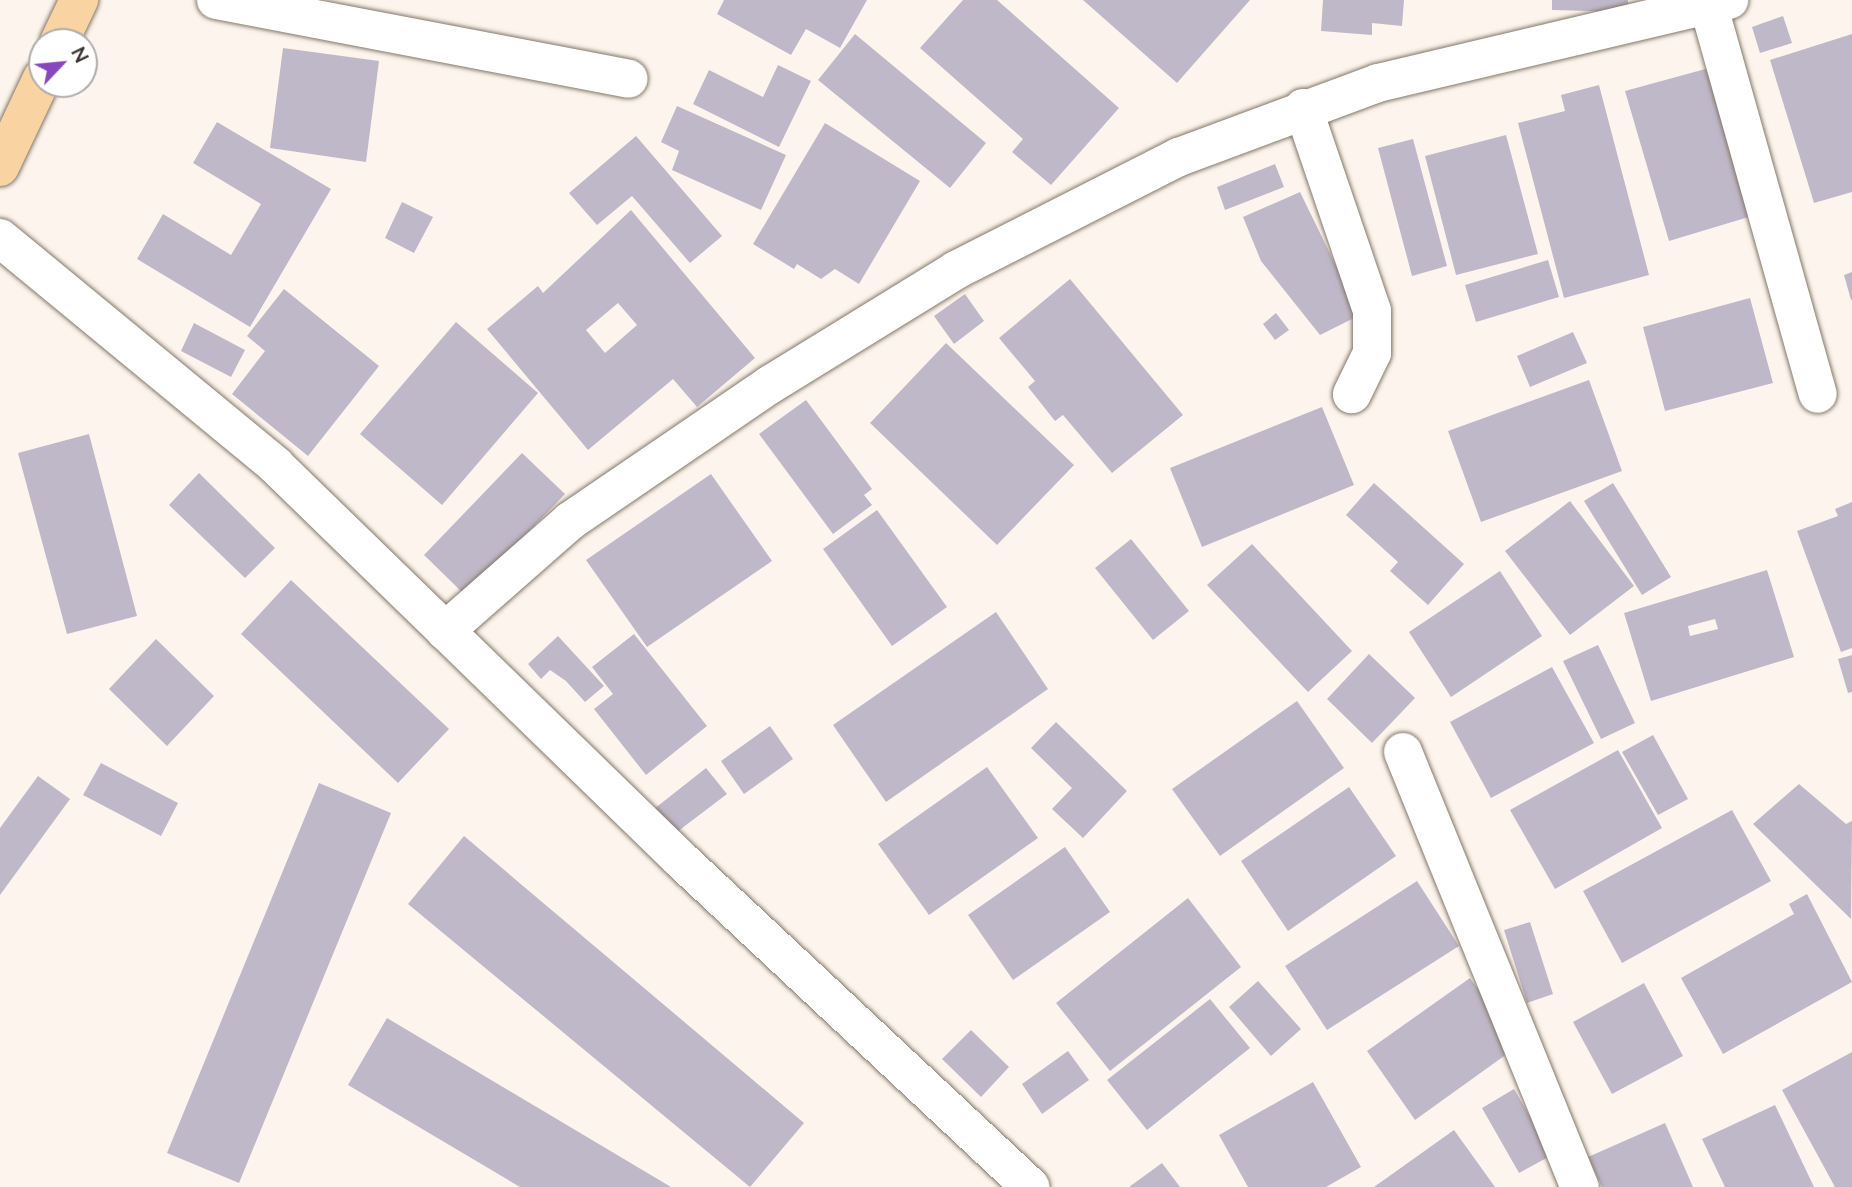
<!DOCTYPE html>
<style>
body{margin:0}
#map{position:relative;width:1852px;height:1187px;overflow:hidden;background:#fdf5ed;font-family:Lato,sans-serif}
div>[style]{position:absolute}
.building>*{inset:0;background:#bfb8c9}
.roads{filter:drop-shadow(0 0 2px #83776a) drop-shadow(0 0 2px #83776a)}
.minor>*{height:38px;margin:-19px;padding:0 19px;transform-origin:19px;border-radius:19px;background:#fff}
.major>*{height:38px;margin:-19px;padding:0 19px;transform-origin:19px;border-radius:19px;background:#fad3a3}
span{translate:-50% -50%;white-space:nowrap;text-align:center;line-height:1.15;-webkit-text-stroke:7px #fff;paint-order:stroke}
.north{position:absolute;left:28px;top:28px;width:70px;height:70px;box-sizing:border-box;background:#fff;border:2px solid #afadab;border-radius:50%;rotate:64deg;font-size:19px;font-weight:700;line-height:28px;text-align:center;color:#36312c}
.north::after{content:'';display:block;margin:auto;width:24px;height:32px;background:#8748be;clip-path:polygon(50% 0,100% 100%,50% 72%,0 100%)}
</style>
<div id="map">
<div class="building">
<div style="clip-path:polygon(724px 0,867px 0,840px 48px,806px 29px,791px 55px,717px 14px)"></div>
<div style="clip-path:polygon(963px 0,997px 0,1119px 108px,1051px 185px,1012px 152px,1023px 139px,920px 48px)"></div>
<div style="clip-path:polygon(1083px 0,1250px 0,1177px 83px)"></div>
<div style="clip-path:polygon(1323px 0,1404px 0,1402px 26px,1372px 23px,1372px 35px,1321px 31px)"></div>
<div style="clip-path:polygon(1552px 0,1628px 0,1628px 12px,1552px 10px)"></div>
<div style="clip-path:polygon(1783px 16px,1792px 43px,1760px 53px,1752px 27px)"></div>
<div style="clip-path:polygon(855px 34px,986px 143px,950px 188px,818px 80px)"></div>
<div style="clip-path:polygon(1852px 34px,1852px 192px,1814px 203px,1770px 60px)"></div>
<div style="clip-path:polygon(283px 48px,379px 61px,366px 162px,270px 148px)"></div>
<div style="clip-path:polygon(778px 65px,811px 81px,779px 147px,693px 104px,709px 70px,763px 97px)"></div>
<div style="clip-path:polygon(1709px 68px,1752px 216px,1669px 241px,1625px 91px)"></div>
<div style="clip-path:polygon(1599px 85px,1649px 275px,1564px 298px,1518px 123px,1565px 111px,1561px 95px)"></div>
<div style="clip-path:polygon(677px 106px,786px 155px,761px 210px,672px 170px,679px 151px,661px 142px)"></div>
<div style="clip-path:polygon(217px 122px,331px 189px,250px 327px,137px 259px,163px 214px,231px 255px,261px 204px,193px 163px)"></div>
<div style="clip-path:polygon(825px 123px,920px 181px,859px 284px,835px 269px,821px 279px,797px 264px,794px 269px,753px 244px)"></div>
<div style="clip-path:polygon(1506px 135px,1538px 254px,1456px 275px,1425px 156px)"></div>
<div style="clip-path:polygon(636px 136px,722px 236px,690px 263px,632px 196px,597px 225px,569px 193px)"></div>
<div style="clip-path:polygon(1413px 139px,1447px 266px,1412px 276px,1378px 148px)"></div>
<div style="clip-path:polygon(1275px 164px,1284px 187px,1225px 210px,1217px 187px)"></div>
<div style="clip-path:polygon(1300px 192px,1360px 315px,1320px 335px,1261px 261px,1243px 217px)"></div>
<div style="clip-path:polygon(402px 202px,433px 217px,414px 253px,385px 238px)"></div>
<div style="clip-path:polygon(evenodd,631px 210px,755px 358px,697px 407px,673px 379px,588px 450px,487px 329px,538px 286px,543px 293px,631px 210px,618px 303px,637px 325px,605px 353px,586px 330px,618px 303px)"></div>
<div style="clip-path:polygon(1548px 260px,1559px 297px,1476px 322px,1465px 285px)"></div>
<div style="clip-path:polygon(1852px 272px,1852px 300px,1851px 300px,1844px 275px)"></div>
<div style="clip-path:polygon(1070px 279px,1183px 415px,1112px 473px,1063px 415px,1055px 421px,1028px 387px,1035px 381px,999px 338px)"></div>
<div style="clip-path:polygon(284px 289px,379px 366px,308px 456px,232px 394px,265px 351px,247px 336px)"></div>
<div style="clip-path:polygon(965px 294px,984px 321px,954px 344px,934px 316px)"></div>
<div style="clip-path:polygon(1750px 298px,1773px 383px,1665px 411px,1643px 327px)"></div>
<div style="clip-path:polygon(1276px 313px,1289px 330px,1275px 340px,1263px 324px)"></div>
<div style="clip-path:polygon(456px 322px,538px 393px,442px 505px,360px 434px)"></div>
<div style="clip-path:polygon(194px 323px,245px 350px,231px 377px,181px 351px)"></div>
<div style="clip-path:polygon(1573px 332px,1587px 363px,1530px 387px,1517px 356px)"></div>
<div style="clip-path:polygon(946px 343px,1074px 465px,997px 545px,870px 423px)"></div>
<div style="clip-path:polygon(1589px 380px,1622px 471px,1481px 522px,1448px 431px)"></div>
<div style="clip-path:polygon(806px 400px,872px 489px,864px 495px,872px 505px,833px 534px,759px 434px)"></div>
<div style="clip-path:polygon(1322px 407px,1354px 485px,1202px 547px,1170px 468px)"></div>
<div style="clip-path:polygon(89px 434px,137px 616px,67px 634px,18px 453px)"></div>
<div style="clip-path:polygon(522px 453px,565px 494px,466px 596px,424px 555px)"></div>
<div style="clip-path:polygon(199px 473px,275px 548px,245px 578px,169px 505px)"></div>
<div style="clip-path:polygon(711px 474px,772px 561px,647px 647px,586px 560px)"></div>
<div style="clip-path:polygon(1374px 483px,1464px 564px,1428px 605px,1390px 571px,1398px 562px,1346px 515px)"></div>
<div style="clip-path:polygon(1613px 483px,1671px 577px,1642px 595px,1584px 501px)"></div>
<div style="clip-path:polygon(1570px 501px,1634px 586px,1570px 635px,1505px 551px)"></div>
<div style="clip-path:polygon(1852px 502px,1852px 648px,1841px 652px,1797px 531px,1838px 516px,1835px 509px)"></div>
<div style="clip-path:polygon(877px 510px,947px 607px,892px 646px,823px 549px)"></div>
<div style="clip-path:polygon(1131px 539px,1189px 611px,1153px 640px,1095px 568px)"></div>
<div style="clip-path:polygon(1252px 544px,1352px 651px,1308px 692px,1207px 585px)"></div>
<div style="clip-path:polygon(evenodd,1767px 570px,1794px 657px,1651px 701px,1624px 613px,1767px 570px,1715px 619px,1718px 629px,1690px 636px,1688px 626px,1715px 619px)"></div>
<div style="clip-path:polygon(1500px 571px,1542px 636px,1451px 697px,1409px 632px)"></div>
<div style="clip-path:polygon(291px 580px,449px 729px,398px 783px,241px 634px)"></div>
<div style="clip-path:polygon(996px 612px,1048px 689px,886px 802px,833px 725px)"></div>
<div style="clip-path:polygon(634px 634px,707px 726px,646px 775px,594px 709px,613px 694px,592px 667px)"></div>
<div style="clip-path:polygon(558px 636px,604px 686px,585px 702px,566px 681px,550px 670px,541px 679px,528px 664px)"></div>
<div style="clip-path:polygon(156px 639px,214px 696px,167px 746px,109px 689px)"></div>
<div style="clip-path:polygon(1598px 645px,1635px 723px,1601px 739px,1563px 661px)"></div>
<div style="clip-path:polygon(1369px 654px,1415px 698px,1372px 743px,1327px 699px)"></div>
<div style="clip-path:polygon(1852px 655px,1852px 692px,1848px 693px,1838px 659px)"></div>
<div style="clip-path:polygon(1552px 667px,1594px 743px,1491px 798px,1450px 722px)"></div>
<div style="clip-path:polygon(1297px 701px,1344px 768px,1220px 856px,1172px 789px)"></div>
<div style="clip-path:polygon(1056px 722px,1127px 791px,1083px 838px,1052px 809px,1072px 788px,1031px 748px)"></div>
<div style="clip-path:polygon(770px 726px,793px 759px,744px 794px,721px 761px)"></div>
<div style="clip-path:polygon(1653px 735px,1688px 799px,1658px 815px,1622px 752px)"></div>
<div style="clip-path:polygon(1618px 750px,1662px 828px,1555px 889px,1510px 810px)"></div>
<div style="clip-path:polygon(101px 763px,178px 803px,161px 836px,83px 795px)"></div>
<div style="clip-path:polygon(987px 767px,1038px 838px,929px 915px,878px 844px)"></div>
<div style="clip-path:polygon(706px 768px,727px 794px,673px 835px,654px 809px)"></div>
<div style="clip-path:polygon(38px 776px,70px 799px,0 895px,0 828px)"></div>
<div style="clip-path:polygon(319px 783px,391px 813px,239px 1183px,167px 1153px)"></div>
<div style="clip-path:polygon(1799px 784px,1846px 824px,1852px 821px,1851px 919px,1753px 824px)"></div>
<div style="clip-path:polygon(1349px 787px,1396px 856px,1288px 931px,1241px 861px)"></div>
<div style="clip-path:polygon(1732px 810px,1771px 881px,1622px 963px,1583px 891px)"></div>
<div style="clip-path:polygon(464px 836px,804px 1123px,750px 1187px,408px 904px)"></div>
<div style="clip-path:polygon(1065px 847px,1110px 912px,1013px 980px,968px 915px)"></div>
<div style="clip-path:polygon(1417px 881px,1459px 946px,1327px 1030px,1285px 966px)"></div>
<div style="clip-path:polygon(1807px 894px,1852px 982px,1723px 1054px,1681px 978px,1794px 914px,1789px 904px)"></div>
<div style="clip-path:polygon(1188px 898px,1241px 967px,1110px 1071px,1056px 1003px)"></div>
<div style="clip-path:polygon(1530px 922px,1553px 994px,1527px 1003px,1504px 930px)"></div>
<div style="clip-path:polygon(1470px 978px,1518px 1046px,1415px 1120px,1367px 1051px)"></div>
<div style="clip-path:polygon(1258px 981px,1301px 1029px,1271px 1056px,1229px 1007px)"></div>
<div style="clip-path:polygon(1644px 983px,1683px 1056px,1612px 1094px,1573px 1022px)"></div>
<div style="clip-path:polygon(1210px 999px,1250px 1048px,1147px 1130px,1107px 1080px)"></div>
<div style="clip-path:polygon(387px 1018px,671px 1187px,520px 1187px,348px 1085px)"></div>
<div style="clip-path:polygon(971px 1030px,1009px 1067px,981px 1097px,942px 1059px)"></div>
<div style="clip-path:polygon(1068px 1051px,1089px 1080px,1042px 1114px,1022px 1084px)"></div>
<div style="clip-path:polygon(1852px 1052px,1852px 1187px,1835px 1187px,1782px 1090px)"></div>
<div style="clip-path:polygon(1313px 1082px,1361px 1167px,1326px 1187px,1248px 1187px,1219px 1135px)"></div>
<div style="clip-path:polygon(1514px 1089px,1552px 1155px,1519px 1173px,1482px 1108px)"></div>
<div style="clip-path:polygon(1775px 1105px,1814px 1187px,1725px 1187px,1702px 1139px)"></div>
<div style="clip-path:polygon(1665px 1123px,1693px 1187px,1602px 1187px,1588px 1157px)"></div>
<div style="clip-path:polygon(1454px 1130px,1495px 1187px,1374px 1187px)"></div>
<div style="clip-path:polygon(1162px 1163px,1180px 1187px,1129px 1187px)"></div>
</div>
<div class="roads">
<div class="minor">
<div style="left:216px;top:0;width:420px;rotate:10.8deg"></div>
<div style="left:1707px;top:0;width:409px;rotate:74.3deg"></div>
<div style="left:1303px;top:108px;width:214px;rotate:71.2deg"></div>
<div style="left:1372px;top:311px;width:42px;rotate:90deg"></div>
<div style="left:1372px;top:353px;width:46px;rotate:116deg"></div>
<div style="left:0;top:238px;width:357px;rotate:39.5deg"></div>
<div style="left:275px;top:465px;width:565px;rotate:44.21deg"></div>
<div style="left:680px;top:859px;width:480px;rotate:43.1deg"></div>
<div style="left:445px;top:631px;width:167px;rotate:-41.3deg"></div>
<div style="left:570px;top:521px;width:243px;rotate:-34.3deg"></div>
<div style="left:771px;top:384px;width:217px;rotate:-31.6deg"></div>
<div style="left:956px;top:270px;width:250px;rotate:-26.9deg"></div>
<div style="left:1179px;top:157px;width:212px;rotate:-20.4deg"></div>
<div style="left:1378px;top:83px;width:361px;rotate:-13.3deg"></div>
<div style="left:1403px;top:752px;width:470px;rotate:67.9deg"></div>
</div>
<div class="major">
<div style="left:59px;top:42px;width:47px;rotate:-64.5deg"></div>
<div style="left:0;top:167px;width:98px;rotate:-64.7deg"></div>
</div>
</div>
<div class="north">N</div>
</div>
